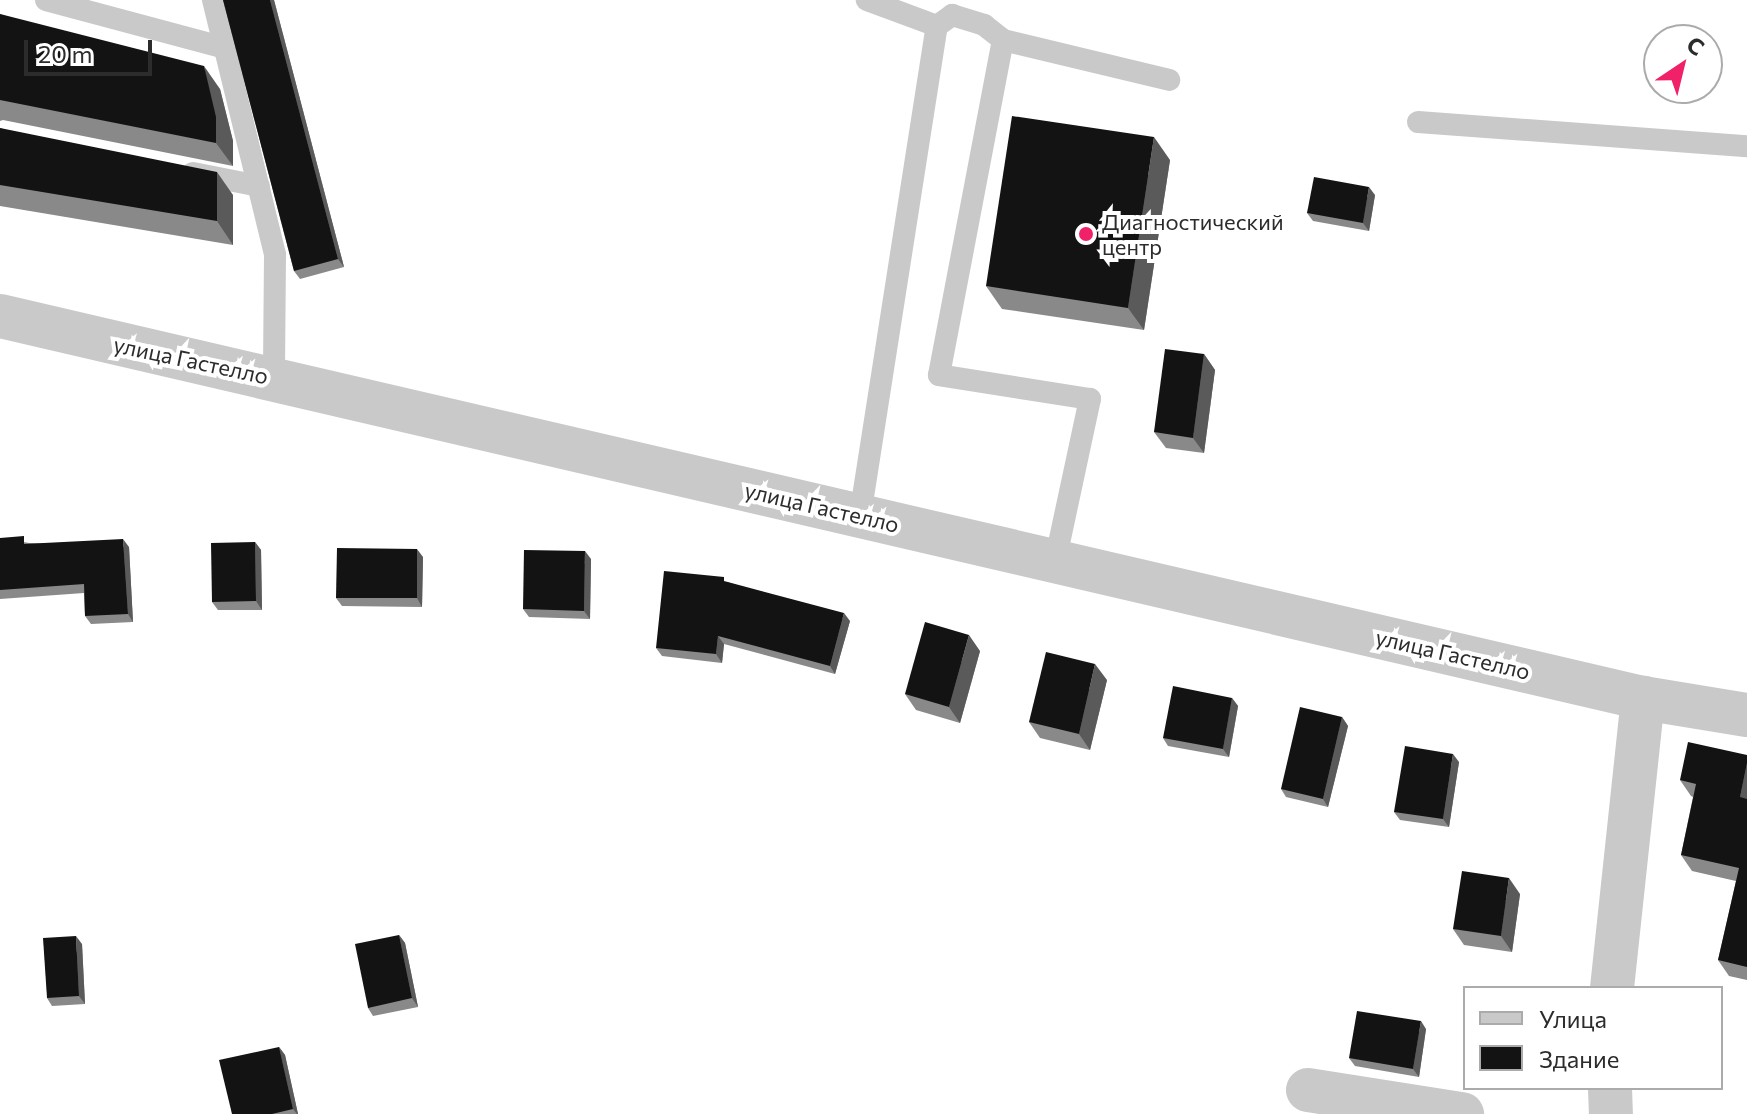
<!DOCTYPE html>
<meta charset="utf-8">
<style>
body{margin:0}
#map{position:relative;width:1747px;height:1114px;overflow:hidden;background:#fff;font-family:Commissioner,sans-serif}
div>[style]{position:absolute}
.lane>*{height:22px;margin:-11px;padding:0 11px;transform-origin:11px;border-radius:11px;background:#c9c9c9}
.street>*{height:44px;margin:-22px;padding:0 22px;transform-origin:22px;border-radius:22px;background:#c9c9c9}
.wall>*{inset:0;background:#898989}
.shaded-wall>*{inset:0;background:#5a5a5a}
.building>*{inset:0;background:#131313}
.dots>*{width:22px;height:22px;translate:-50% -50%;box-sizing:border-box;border:4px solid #fff;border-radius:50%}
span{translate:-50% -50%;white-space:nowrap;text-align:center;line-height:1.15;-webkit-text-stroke:8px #fff;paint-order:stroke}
.poi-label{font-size:22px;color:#2c2c2c}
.left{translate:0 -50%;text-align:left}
.street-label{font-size:22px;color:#2c2c2c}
.legend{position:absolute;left:1463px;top:986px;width:260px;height:104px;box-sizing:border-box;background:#fff;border:2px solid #ababab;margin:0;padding:10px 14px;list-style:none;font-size:24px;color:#2c2c2c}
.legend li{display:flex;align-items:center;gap:16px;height:40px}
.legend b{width:40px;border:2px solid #ababab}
.north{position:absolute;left:1643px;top:24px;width:80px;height:80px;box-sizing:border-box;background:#fff;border:2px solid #ababab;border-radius:50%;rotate:35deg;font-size:22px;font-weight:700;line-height:32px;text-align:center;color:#2c2c2c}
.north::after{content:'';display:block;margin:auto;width:28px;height:36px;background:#f02069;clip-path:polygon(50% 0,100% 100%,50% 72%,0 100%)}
.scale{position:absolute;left:24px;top:40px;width:128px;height:36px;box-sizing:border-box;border:4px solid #2c2c2c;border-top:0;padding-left:10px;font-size:24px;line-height:28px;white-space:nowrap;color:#2c2c2c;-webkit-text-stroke:6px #fff;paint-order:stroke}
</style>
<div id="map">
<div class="lane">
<div style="left:46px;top:0;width:185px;rotate:15deg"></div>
<div style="left:213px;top:0;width:262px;rotate:76.3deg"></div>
<div style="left:275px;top:255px;width:122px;rotate:90.5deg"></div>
<div style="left:937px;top:26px;width:19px;rotate:-36deg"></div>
<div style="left:952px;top:15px;width:34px;rotate:17deg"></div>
<div style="left:984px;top:25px;width:24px;rotate:38deg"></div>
<div style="left:1418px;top:122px;width:330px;rotate:4.2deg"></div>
<div style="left:193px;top:173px;width:67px;rotate:11.1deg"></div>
<div style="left:860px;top:516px;width:496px;rotate:-81.1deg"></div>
<div style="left:937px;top:26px;width:75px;rotate:-159.6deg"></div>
<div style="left:1055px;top:562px;width:167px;rotate:-77.9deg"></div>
<div style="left:1090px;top:399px;width:153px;rotate:-171deg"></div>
<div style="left:939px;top:375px;width:341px;rotate:-79.2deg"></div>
<div style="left:1003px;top:40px;width:171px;rotate:13.5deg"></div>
</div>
<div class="street">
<div style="left:0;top:316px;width:1687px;rotate:13.09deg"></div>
<div style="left:1643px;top:698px;width:105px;rotate:9.3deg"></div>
<div style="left:1612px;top:988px;width:292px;rotate:-83.9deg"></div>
<div style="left:1610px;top:1088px;width:26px;rotate:88deg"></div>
<div style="left:1308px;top:1090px;width:156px;rotate:8.9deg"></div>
</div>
<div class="wall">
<div style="clip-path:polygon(223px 0,274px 0,344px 267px,300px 279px,294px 271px)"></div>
<div style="clip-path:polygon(0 14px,220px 89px,233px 141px,233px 166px,3px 120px,0 121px)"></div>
<div style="clip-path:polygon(0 128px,233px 195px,233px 245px,0 206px)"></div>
<div style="clip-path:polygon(1170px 160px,1144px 330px,1002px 309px,986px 286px)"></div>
<div style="clip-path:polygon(1375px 195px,1369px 231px,1313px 221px,1307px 213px)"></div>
<div style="clip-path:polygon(1204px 354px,1215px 370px,1204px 453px,1166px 448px,1154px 432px)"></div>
<div style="clip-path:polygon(0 538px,29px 543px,129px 547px,133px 622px,91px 624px,85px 616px,84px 593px,0 599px)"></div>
<div style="clip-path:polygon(255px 542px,261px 550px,262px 610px,218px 610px,212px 602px)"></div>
<div style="clip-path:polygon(423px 557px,422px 607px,342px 606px,336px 598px)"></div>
<div style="clip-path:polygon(591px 559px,590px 619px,529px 617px,523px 609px)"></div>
<div style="clip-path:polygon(727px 582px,850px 621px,835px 674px,724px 644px,722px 663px,662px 656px,656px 648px)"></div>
<div style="clip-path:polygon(980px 651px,960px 723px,916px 710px,905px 694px)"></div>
<div style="clip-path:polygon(1107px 680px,1090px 750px,1040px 738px,1029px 722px)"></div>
<div style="clip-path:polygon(1232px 698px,1238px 706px,1229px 757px,1168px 746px,1163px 738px)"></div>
<div style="clip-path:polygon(1342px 717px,1348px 726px,1328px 807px,1286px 797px,1281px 789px)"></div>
<div style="clip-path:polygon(1747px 755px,1747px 980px,1729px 976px,1718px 960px,1736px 881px,1692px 871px,1681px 855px,1693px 797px,1691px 796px,1680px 780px)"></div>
<div style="clip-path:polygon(1459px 762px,1449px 827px,1400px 820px,1394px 812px)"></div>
<div style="clip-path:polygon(1520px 894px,1512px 952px,1464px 945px,1453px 929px)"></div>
<div style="clip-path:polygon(399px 935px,405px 943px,418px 1007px,373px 1016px,368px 1008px)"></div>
<div style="clip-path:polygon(82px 944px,85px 1004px,52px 1006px,47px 998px)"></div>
<div style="clip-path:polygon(1426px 1029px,1419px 1077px,1355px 1066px,1349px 1058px)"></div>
<div style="clip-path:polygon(279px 1047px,285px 1055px,298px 1114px,232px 1114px)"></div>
</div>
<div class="shaded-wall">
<div style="clip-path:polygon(270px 0,274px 0,344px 267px,338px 259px)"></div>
<div style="clip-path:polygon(204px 66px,220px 89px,233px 141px,233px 166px,216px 143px)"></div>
<div style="clip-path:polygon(1154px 137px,1170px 160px,1144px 330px,1128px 308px)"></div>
<div style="clip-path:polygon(217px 172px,233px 195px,233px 245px,217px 221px)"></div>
<div style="clip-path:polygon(1369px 187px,1375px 195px,1369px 231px,1363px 223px)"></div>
<div style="clip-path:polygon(1204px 354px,1215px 370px,1204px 453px,1193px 438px)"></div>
<div style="clip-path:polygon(123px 539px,129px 547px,133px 622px,128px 614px)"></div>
<div style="clip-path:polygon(255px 542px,261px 550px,262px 610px,256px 601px)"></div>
<div style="clip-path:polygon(417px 549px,423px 557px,422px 607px,417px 598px)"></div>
<div style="clip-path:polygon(585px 551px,591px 559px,590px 619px,584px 611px)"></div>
<div style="clip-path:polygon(844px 613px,850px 621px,835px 674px,830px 666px)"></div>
<div style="clip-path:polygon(969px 635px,980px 651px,960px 723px,949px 707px)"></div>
<div style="clip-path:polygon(718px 636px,724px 644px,722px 663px,716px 654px)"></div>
<div style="clip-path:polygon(1095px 664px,1107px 680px,1090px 750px,1079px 734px)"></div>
<div style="clip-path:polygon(1232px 698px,1238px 706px,1229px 757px,1223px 749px)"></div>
<div style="clip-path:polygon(1342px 717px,1348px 726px,1328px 807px,1323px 799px)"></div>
<div style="clip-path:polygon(1453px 754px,1459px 762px,1449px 827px,1443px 819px)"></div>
<div style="clip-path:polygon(1747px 763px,1747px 808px,1740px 797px)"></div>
<div style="clip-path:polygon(1509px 878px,1520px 894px,1512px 952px,1501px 936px)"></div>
<div style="clip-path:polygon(399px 935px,405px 943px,418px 1007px,412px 998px)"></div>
<div style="clip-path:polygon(76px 936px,82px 944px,85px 1004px,79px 996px)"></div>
<div style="clip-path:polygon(1421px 1021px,1426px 1029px,1419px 1077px,1413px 1069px)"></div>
<div style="clip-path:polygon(279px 1047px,285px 1055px,298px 1114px,297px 1114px,293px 1109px)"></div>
</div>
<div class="building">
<div style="clip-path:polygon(223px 0,270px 0,338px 259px,294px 271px)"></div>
<div style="clip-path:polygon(0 14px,204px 66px,216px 117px,216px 143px,0 100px)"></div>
<div style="clip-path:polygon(1012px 116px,1154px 137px,1128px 308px,986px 286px)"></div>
<div style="clip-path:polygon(0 128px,217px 172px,217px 221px,0 185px)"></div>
<div style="clip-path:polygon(1314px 177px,1369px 187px,1363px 223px,1307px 213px)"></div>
<div style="clip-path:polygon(1165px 349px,1204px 354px,1193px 438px,1154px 432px)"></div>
<div style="clip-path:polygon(24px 536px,24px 544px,123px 539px,128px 614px,85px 616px,84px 584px,0 590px,0 538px)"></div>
<div style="clip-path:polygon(255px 542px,256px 601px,212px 602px,211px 543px)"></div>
<div style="clip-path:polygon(337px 548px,417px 549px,417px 598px,336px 598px)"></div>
<div style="clip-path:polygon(524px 550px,585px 551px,584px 611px,523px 609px)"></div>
<div style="clip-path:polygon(664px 571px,724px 577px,724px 581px,844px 613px,830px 666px,718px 636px,716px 654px,656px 648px)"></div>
<div style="clip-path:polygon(925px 622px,969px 635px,949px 707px,905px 694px)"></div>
<div style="clip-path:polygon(1046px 652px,1095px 664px,1079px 734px,1029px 722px)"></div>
<div style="clip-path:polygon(1173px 686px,1232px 698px,1223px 749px,1163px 738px)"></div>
<div style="clip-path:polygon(1300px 707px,1342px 717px,1323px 799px,1281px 789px)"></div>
<div style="clip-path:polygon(1688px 742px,1747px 755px,1747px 763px,1740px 797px,1747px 799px,1747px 967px,1718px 960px,1739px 868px,1681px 855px,1696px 784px,1680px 780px)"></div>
<div style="clip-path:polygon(1405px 746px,1453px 754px,1443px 819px,1394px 812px)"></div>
<div style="clip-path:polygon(1462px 871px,1509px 878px,1501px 936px,1453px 929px)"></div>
<div style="clip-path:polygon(399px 935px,412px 998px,368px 1008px,355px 944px)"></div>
<div style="clip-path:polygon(76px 936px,79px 996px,47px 998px,43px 938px)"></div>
<div style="clip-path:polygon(1357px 1011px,1421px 1021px,1413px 1069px,1349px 1058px)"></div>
<div style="clip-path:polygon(279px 1047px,293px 1109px,272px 1114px,232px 1114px,219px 1060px)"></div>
</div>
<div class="dots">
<div style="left:1086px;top:234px;background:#f02069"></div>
</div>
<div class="poi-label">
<span class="left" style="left:1102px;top:234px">Диагностический<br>центр</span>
</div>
<div class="street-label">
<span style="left:191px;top:360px;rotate:12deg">улица Гастелло</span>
<span style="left:822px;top:507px;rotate:13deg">улица Гастелло</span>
<span style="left:1453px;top:654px;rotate:13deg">улица Гастелло</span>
</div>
<ul class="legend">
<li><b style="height:10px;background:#c9c9c9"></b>Улица</li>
<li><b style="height:22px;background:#131313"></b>Здание</li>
</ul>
<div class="north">С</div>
<div class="scale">20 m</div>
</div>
